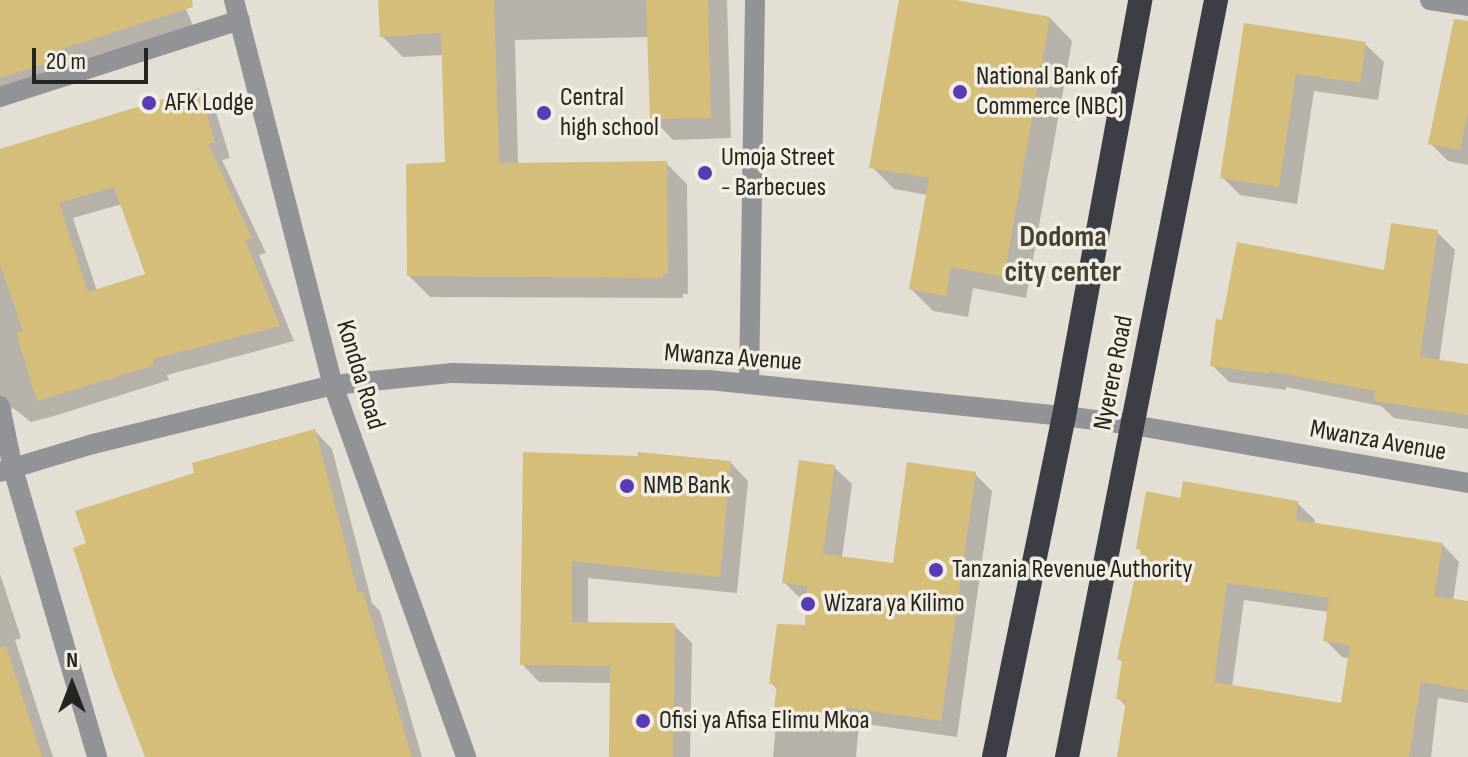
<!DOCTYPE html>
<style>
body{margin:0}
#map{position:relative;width:1468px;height:757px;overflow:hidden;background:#e4dfd4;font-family:"Sofia Sans Condensed",sans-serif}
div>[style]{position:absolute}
.shadow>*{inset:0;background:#0003}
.building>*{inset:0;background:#d5bd7a}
.minor>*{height:20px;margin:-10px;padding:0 10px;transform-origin:10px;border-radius:10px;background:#929297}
.highway>*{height:24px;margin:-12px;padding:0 12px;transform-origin:12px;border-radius:12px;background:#3d3d46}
.dots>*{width:22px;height:22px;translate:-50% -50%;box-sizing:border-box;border:4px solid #f1ede1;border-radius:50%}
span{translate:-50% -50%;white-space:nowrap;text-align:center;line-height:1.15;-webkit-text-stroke:7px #f1ede1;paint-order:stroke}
.poi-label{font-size:26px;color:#25231f}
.left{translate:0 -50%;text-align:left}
.street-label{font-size:26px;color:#25231f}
.quarter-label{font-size:30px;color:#444137;font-weight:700}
.north{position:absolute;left:32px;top:645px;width:80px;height:80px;-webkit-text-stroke:6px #f1ede1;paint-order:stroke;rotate:0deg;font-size:22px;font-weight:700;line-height:32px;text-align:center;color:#25231f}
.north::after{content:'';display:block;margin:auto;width:28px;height:36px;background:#25231f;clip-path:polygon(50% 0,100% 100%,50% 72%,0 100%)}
.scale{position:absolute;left:32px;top:48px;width:116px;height:36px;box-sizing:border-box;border:4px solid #25231f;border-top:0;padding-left:10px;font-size:24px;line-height:28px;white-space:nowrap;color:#25231f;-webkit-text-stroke:6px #f1ede1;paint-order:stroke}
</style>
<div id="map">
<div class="shadow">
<div style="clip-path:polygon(0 0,182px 0,195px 30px,0 101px)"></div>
<div style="clip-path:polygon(380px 0,727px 0,731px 138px,673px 140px,652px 118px,649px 37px,515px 40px,518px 164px,666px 163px,687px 184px,688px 294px,683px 294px,683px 298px,430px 297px,409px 276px,447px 163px,444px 55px,403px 57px,382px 36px)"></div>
<div style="clip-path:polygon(901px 0,944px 0,1050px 18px,1072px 41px,1026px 298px,973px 288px,968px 317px,933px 311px,911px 289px,928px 195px,894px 189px,872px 167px)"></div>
<div style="clip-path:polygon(1245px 25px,1365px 44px,1384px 62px,1378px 100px,1314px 91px,1297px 204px,1240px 195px,1222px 177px)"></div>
<div style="clip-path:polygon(1468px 64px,1468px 165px,1448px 161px,1430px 143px)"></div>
<div style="clip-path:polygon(evenodd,198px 90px,214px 106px,230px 158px,222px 160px,266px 253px,259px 255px,294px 341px,167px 375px,169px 380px,54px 416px,31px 422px,13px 408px,3px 417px,0 432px,0 151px,198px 90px,122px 204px,147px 276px,97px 291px,73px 218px,122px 204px)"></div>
<div style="clip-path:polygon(1437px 232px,1455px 250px,1439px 362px,1468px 366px,1468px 429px,1394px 418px,1381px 406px,1286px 387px,1286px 390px,1229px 382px,1212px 365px,1224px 322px,1386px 272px)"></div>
<div style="clip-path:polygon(315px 431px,332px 449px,372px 603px,380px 611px,422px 757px,147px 757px,89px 544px,197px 474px)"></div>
<div style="clip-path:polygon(525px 454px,731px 463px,748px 481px,737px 593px,588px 578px,588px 625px,674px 625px,692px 643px,690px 757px,611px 757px,612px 683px,539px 682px,522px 664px)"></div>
<div style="clip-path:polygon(834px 467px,852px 484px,842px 558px,895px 565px,975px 474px,992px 491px,957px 737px,859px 723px,856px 757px,773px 757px,779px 691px,771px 683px,807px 627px,808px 600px,802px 600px,784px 582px)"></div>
<div style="clip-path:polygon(evenodd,1181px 501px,1297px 503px,1315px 520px,1314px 524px,1442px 544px,1459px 562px,1453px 601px,1468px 603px,1468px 703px,1438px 698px,1431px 757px,1119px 757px,1127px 707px,1118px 698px,1124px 663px,1119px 659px,1143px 553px,1138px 548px,1181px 501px,1244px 600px,1329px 612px,1325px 640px,1342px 657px,1350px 659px,1343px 705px,1232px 687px,1244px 600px)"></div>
<div style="clip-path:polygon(0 574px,21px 638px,15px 640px,53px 757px,0 757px)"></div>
</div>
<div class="building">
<div style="clip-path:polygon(0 0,192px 0,193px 7px,55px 51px,57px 60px,0 78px)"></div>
<div style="clip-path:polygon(378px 0,494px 0,499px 163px,667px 161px,668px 274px,663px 274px,663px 278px,407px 276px,406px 164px,445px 162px,441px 33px,380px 37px)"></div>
<div style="clip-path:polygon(646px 0,708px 0,711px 118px,650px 119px)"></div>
<div style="clip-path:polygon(899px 0,956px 0,1050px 17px,1004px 277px,951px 267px,946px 296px,909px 289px,929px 178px,869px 168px)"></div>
<div style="clip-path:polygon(1454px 19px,1468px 21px,1468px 113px,1460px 150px,1428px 144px)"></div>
<div style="clip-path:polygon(1244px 23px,1366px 42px,1360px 83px,1296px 74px,1279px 187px,1220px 178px)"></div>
<div style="clip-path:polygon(evenodd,199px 88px,215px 142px,208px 144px,252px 238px,245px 240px,280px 326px,153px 359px,155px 365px,37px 401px,16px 333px,23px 331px,0 264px,0 149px,199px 88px,114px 187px,145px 274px,88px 292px,59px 203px,114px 187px)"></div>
<div style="clip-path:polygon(1391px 223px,1438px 230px,1420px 357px,1468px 364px,1468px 415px,1374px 401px,1375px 391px,1269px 371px,1269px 374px,1210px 366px,1216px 319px,1222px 320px,1237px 242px,1384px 270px)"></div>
<div style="clip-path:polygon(315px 429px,358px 593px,363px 591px,412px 757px,145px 757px,114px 676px,73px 548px,86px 543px,75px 511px,194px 473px,192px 463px)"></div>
<div style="clip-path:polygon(523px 452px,638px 456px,638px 452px,731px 461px,720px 577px,572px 561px,572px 622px,675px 623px,673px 757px,609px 757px,610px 666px,520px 665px)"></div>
<div style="clip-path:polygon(799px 460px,835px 465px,823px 554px,893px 563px,907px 462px,976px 472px,941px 721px,843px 707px,840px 733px,772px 724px,777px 685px,769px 684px,777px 624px,805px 625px,807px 586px,782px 583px)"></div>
<div style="clip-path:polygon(evenodd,1183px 481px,1298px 501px,1296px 520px,1443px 543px,1434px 596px,1468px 601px,1468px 690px,1421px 682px,1409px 757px,1117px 757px,1126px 701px,1116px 699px,1122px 660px,1117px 659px,1141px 550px,1136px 549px,1146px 491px,1180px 498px,1183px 481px,1227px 583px,1329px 598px,1323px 641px,1350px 645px,1341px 703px,1214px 682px,1227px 583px)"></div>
<div style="clip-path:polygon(6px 646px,42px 757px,0 757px,0 647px)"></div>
</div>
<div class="minor">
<div style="left:234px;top:0;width:398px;rotate:75.6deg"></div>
<div style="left:333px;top:385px;width:395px;rotate:70.3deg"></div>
<div style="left:1430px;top:0;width:38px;rotate:9deg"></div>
<div style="left:0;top:97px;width:252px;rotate:-17.8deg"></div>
<div style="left:749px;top:384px;width:384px;rotate:-89.1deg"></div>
<div style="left:0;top:406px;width:64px;rotate:78.3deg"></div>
<div style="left:13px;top:469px;width:300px;rotate:73.7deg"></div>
<div style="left:0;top:472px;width:97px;rotate:-16.8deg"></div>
<div style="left:93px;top:444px;width:247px;rotate:-13.8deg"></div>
<div style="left:333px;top:385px;width:120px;rotate:-5.8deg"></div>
<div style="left:452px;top:373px;width:257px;rotate:1.6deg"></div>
<div style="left:709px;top:380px;width:357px;rotate:5.8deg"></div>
<div style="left:1064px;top:416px;width:70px;rotate:7.4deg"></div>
<div style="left:1133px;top:425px;width:340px;rotate:9.8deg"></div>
</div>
<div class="highway">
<div style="left:994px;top:757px;width:348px;rotate:-78.4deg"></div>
<div style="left:1064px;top:416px;width:423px;rotate:-79.6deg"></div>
<div style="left:1067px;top:757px;width:772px;rotate:-78.86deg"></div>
</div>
<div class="dots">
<div style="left:960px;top:92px;background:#573cb4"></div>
<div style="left:149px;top:103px;background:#573cb4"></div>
<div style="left:544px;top:113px;background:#573cb4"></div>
<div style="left:705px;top:173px;background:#573cb4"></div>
<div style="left:627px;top:486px;background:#573cb4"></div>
<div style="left:936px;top:570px;background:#573cb4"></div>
<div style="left:808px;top:604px;background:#573cb4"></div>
<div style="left:643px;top:721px;background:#573cb4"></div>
</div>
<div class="poi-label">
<span class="left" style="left:976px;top:92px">National Bank of<br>Commerce (NBC)</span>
<span class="left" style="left:560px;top:113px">Central<br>high school</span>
<span class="left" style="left:165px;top:103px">AFK Lodge</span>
<span class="left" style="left:721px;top:173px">Umoja Street<br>- Barbecues</span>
<span class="left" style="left:643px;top:486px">NMB Bank</span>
<span class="left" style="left:952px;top:570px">Tanzania Revenue Authority</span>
<span class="left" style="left:824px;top:604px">Wizara ya Kilimo</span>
<span class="left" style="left:659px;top:721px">Ofisi ya Afisa Elimu Mkoa</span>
</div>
<div class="street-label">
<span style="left:733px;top:358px;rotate:4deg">Mwanza Avenue</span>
<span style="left:1114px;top:373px;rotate:-79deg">Nyerere Road</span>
<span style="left:360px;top:375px;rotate:73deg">Kondoa Road</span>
<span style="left:1378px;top:441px;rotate:10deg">Mwanza Avenue</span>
</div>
<div class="quarter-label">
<span style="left:1063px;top:254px">Dodoma<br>city center</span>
</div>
<div class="north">N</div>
<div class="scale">20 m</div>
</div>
